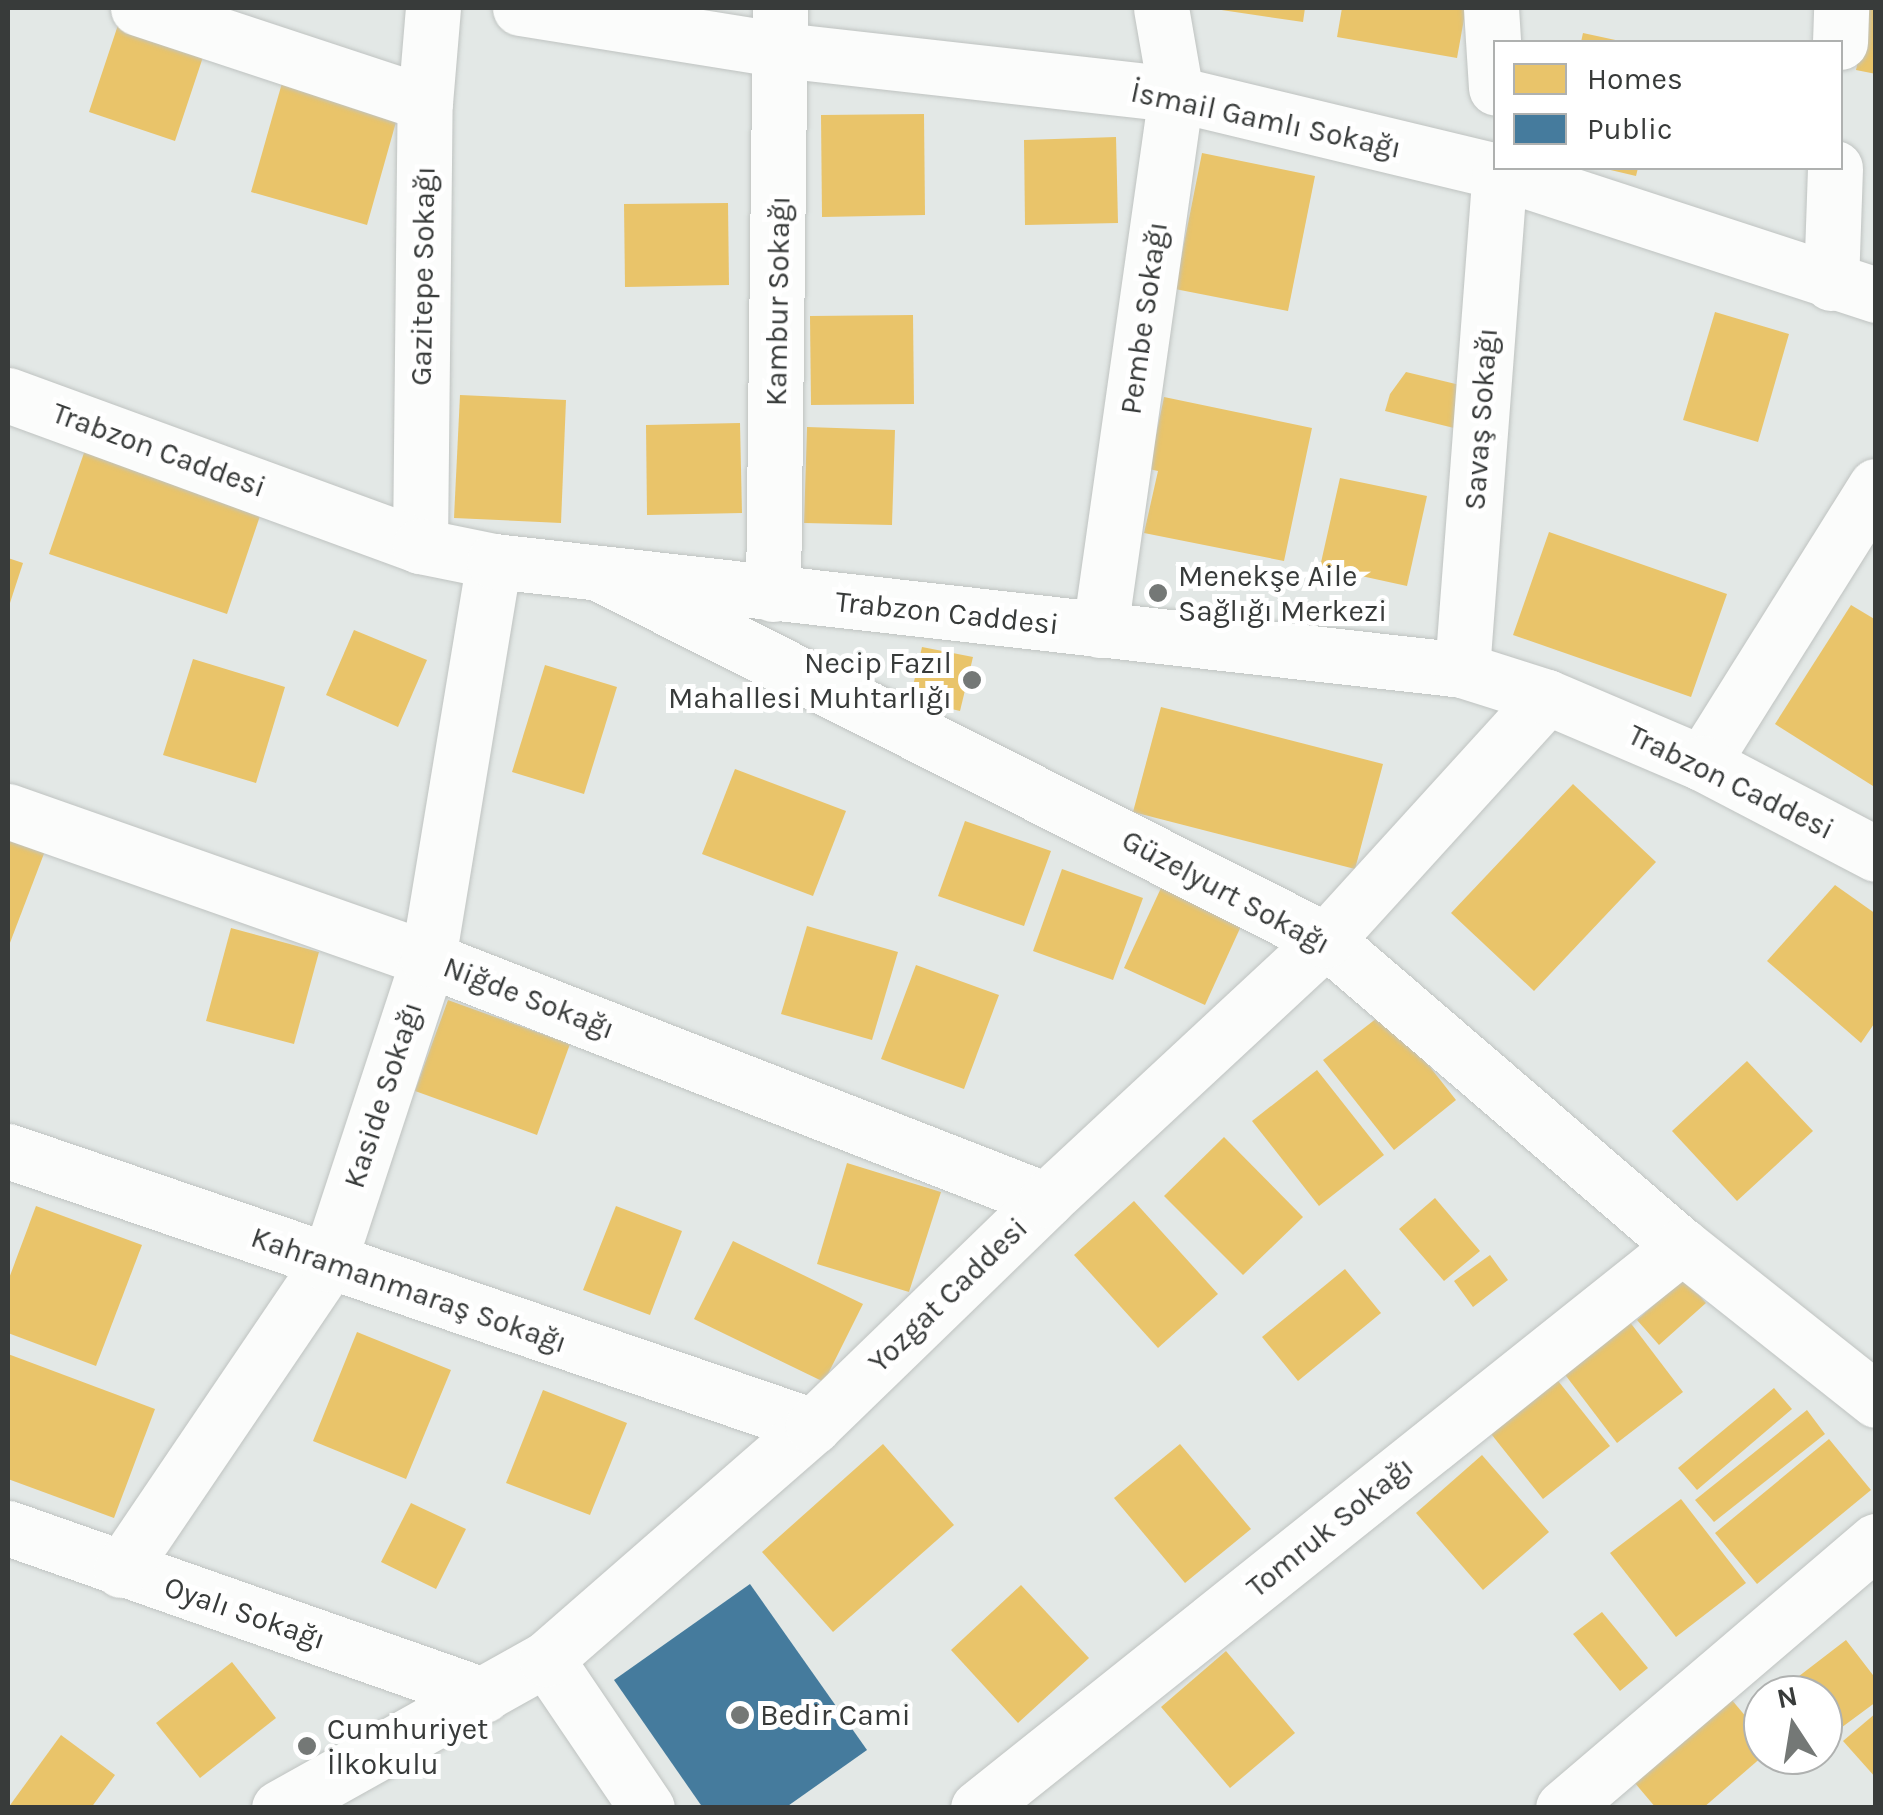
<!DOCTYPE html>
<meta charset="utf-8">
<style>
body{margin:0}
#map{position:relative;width:1883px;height:1815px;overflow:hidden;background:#e3e8e6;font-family:Karla,sans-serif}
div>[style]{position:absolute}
.homes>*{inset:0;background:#e9c46a}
.public>*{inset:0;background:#457b9d}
.roads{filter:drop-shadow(0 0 2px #bfc3c1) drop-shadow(0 0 2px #bfc3c1)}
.minor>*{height:55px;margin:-27.5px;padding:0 27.5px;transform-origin:27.5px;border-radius:27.5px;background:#fbfcfb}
.tertiary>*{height:55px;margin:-27.5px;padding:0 27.5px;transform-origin:27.5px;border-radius:27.5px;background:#fbfcfb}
.secondary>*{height:55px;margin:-27.5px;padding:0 27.5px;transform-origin:27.5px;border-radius:27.5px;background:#fbfcfb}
.dots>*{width:28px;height:28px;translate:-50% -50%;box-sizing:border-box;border:5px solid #fff;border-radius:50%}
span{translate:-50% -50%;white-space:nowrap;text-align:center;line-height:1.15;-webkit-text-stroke:10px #fff;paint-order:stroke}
.street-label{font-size:30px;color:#383b3a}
.poi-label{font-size:30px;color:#383b3a}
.left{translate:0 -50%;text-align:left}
.right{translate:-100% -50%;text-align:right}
.frame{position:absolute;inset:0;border:10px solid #383b3a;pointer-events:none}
.legend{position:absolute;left:1493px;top:40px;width:350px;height:130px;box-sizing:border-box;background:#fff;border:2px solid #afb1b0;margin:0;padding:12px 18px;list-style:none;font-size:30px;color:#383b3a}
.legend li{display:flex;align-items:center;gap:20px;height:50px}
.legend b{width:50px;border:2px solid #afb1b0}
.north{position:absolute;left:1743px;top:1675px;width:100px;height:100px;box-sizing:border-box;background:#fff;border:2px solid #afb1b0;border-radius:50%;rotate:348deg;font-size:28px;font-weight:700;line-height:40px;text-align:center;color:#383b3a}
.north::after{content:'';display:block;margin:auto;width:35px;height:45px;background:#747876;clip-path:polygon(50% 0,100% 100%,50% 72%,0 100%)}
</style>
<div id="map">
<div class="homes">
<div style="clip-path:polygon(1208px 8px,1305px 8px,1303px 22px)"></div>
<div style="clip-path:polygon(1342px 8px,1466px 8px,1457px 58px,1337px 37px)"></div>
<div style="clip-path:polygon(1869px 8px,1876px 8px,1876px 74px,1856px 70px)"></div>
<div style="clip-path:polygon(120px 19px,206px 48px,175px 141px,89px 112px)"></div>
<div style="clip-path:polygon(1583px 33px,1620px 41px,1620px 42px,1581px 42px)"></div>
<div style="clip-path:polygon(282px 83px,398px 115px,367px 225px,251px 192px)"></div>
<div style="clip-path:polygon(924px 114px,925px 215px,822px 217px,821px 115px)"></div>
<div style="clip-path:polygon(1116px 137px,1118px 223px,1025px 225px,1024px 140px)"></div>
<div style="clip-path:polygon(1202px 153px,1315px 176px,1288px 311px,1175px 289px)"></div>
<div style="clip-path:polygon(1602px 168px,1638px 168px,1636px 176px)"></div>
<div style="clip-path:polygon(728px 203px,729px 285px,625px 287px,624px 204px)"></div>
<div style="clip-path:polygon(1715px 312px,1789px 334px,1758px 442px,1683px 420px)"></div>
<div style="clip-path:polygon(913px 315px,914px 404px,811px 405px,810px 316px)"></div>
<div style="clip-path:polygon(1406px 372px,1464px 386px,1454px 428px,1385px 411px,1390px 394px)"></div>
<div style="clip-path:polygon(460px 395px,566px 400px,561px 523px,454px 518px)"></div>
<div style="clip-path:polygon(1164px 397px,1312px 428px,1284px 561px,1144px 533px,1158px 471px,1149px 469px)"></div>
<div style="clip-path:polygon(740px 423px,742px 513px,647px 515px,646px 425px)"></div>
<div style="clip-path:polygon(807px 427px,895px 430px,892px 525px,804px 523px)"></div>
<div style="clip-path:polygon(85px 450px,262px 510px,227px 614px,49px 554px)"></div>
<div style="clip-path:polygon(1340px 478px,1427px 496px,1407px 586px,1320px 567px)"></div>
<div style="clip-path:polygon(1549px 532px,1727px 594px,1691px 697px,1513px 635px)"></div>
<div style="clip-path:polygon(8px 558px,23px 563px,8px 609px)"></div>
<div style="clip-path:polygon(1851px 605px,1876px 620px,1873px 786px,1775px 724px)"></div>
<div style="clip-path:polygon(354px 630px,427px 660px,398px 727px,326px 695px)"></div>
<div style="clip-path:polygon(922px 647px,973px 657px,960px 711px,910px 699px)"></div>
<div style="clip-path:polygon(193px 659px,285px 687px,256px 783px,163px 755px)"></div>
<div style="clip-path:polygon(545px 665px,617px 687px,584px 794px,512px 772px)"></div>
<div style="clip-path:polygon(1161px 707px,1383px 764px,1355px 869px,1133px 812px)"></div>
<div style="clip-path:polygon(735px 769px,846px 811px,813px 896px,702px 854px)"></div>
<div style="clip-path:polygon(1573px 784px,1656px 862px,1534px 991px,1451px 913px)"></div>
<div style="clip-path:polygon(965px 821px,1051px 851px,1024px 926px,938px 896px)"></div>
<div style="clip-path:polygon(8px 837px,45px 851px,8px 948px)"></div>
<div style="clip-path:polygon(1062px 869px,1143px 898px,1113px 980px,1033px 951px)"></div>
<div style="clip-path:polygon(1835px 885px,1876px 914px,1876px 1021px,1861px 1043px,1767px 961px)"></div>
<div style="clip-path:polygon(1161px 888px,1242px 924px,1205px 1005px,1124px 968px)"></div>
<div style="clip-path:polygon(807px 926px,898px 952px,872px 1040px,781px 1014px)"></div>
<div style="clip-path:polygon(231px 928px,319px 952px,294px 1044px,206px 1021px)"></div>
<div style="clip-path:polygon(916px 965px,999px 995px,964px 1089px,881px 1059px)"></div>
<div style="clip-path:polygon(448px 1000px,570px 1044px,537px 1135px,415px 1091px)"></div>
<div style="clip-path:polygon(1386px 1011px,1456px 1100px,1394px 1150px,1323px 1060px)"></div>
<div style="clip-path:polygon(1747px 1061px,1813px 1131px,1737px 1201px,1672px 1131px)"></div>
<div style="clip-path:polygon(1317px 1070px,1384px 1155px,1319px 1206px,1252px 1121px)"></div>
<div style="clip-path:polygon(1224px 1137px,1303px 1217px,1243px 1275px,1164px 1196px)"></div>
<div style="clip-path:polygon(847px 1163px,941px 1192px,909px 1292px,817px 1264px)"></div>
<div style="clip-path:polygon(1435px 1198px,1480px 1251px,1444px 1281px,1399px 1229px)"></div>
<div style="clip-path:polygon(1134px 1201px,1218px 1294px,1158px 1348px,1074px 1255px)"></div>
<div style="clip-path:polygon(36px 1206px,142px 1245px,96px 1366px,8px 1333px,8px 1281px)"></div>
<div style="clip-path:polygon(616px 1206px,682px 1231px,650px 1315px,583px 1290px)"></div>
<div style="clip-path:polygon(733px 1241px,863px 1304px,824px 1382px,694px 1319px)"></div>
<div style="clip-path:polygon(1490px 1255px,1508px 1280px,1473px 1307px,1454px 1281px)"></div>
<div style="clip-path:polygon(1345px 1269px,1381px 1313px,1298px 1381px,1262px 1337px)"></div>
<div style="clip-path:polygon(1684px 1278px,1706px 1303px,1659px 1345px,1637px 1320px)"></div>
<div style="clip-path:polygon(1626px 1317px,1683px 1392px,1617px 1443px,1560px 1368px)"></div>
<div style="clip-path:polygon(357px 1332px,451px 1370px,406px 1479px,313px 1441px)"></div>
<div style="clip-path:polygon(8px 1354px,155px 1409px,114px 1518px,8px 1479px)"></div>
<div style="clip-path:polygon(1547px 1367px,1610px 1446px,1543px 1499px,1480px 1420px)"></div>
<div style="clip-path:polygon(1774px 1388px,1792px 1409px,1697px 1490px,1678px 1468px)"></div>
<div style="clip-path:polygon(543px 1390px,627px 1423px,590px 1515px,506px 1483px)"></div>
<div style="clip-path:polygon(1807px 1410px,1825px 1434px,1714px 1522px,1695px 1500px)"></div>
<div style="clip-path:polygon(1829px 1439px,1871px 1490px,1757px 1584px,1715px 1533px)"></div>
<div style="clip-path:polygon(883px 1444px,954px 1525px,833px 1632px,762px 1552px)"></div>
<div style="clip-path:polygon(1180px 1444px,1251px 1529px,1185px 1583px,1114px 1498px)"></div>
<div style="clip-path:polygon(1482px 1455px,1549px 1532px,1483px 1590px,1416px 1513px)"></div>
<div style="clip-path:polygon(1681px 1499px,1746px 1583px,1676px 1637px,1610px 1553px)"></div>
<div style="clip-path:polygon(411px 1503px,466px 1529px,436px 1589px,381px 1562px)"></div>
<div style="clip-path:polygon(1021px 1585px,1089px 1658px,1018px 1723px,951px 1650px)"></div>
<div style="clip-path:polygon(1602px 1612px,1648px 1668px,1620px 1691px,1573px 1634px)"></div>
<div style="clip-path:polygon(1846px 1640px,1876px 1679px,1876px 1702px,1830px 1736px,1823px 1727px,1823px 1695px,1799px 1695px,1790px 1683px)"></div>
<div style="clip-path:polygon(1226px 1651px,1295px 1733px,1230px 1788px,1161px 1707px)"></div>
<div style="clip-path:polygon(232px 1662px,276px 1718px,200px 1778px,156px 1723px)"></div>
<div style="clip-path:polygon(1726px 1693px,1763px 1737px,1763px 1756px,1703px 1808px,1656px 1808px,1629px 1776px)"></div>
<div style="clip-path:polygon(1876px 1713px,1876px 1778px,1843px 1741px)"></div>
<div style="clip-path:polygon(61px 1735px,115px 1775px,91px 1808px,8px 1808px)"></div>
</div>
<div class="public">
<div style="clip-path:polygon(750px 1584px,867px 1750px,785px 1808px,703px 1808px,614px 1680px)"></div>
</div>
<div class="roads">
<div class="minor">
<div style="left:138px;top:8px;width:302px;rotate:18.3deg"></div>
<div style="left:520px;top:8px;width:264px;rotate:9.1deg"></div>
<div style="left:781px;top:50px;width:397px;rotate:6.4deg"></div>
<div style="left:1176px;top:94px;width:333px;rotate:13.5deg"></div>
<div style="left:1500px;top:172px;width:396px;rotate:18.1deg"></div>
<div style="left:1491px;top:8px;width:80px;rotate:86.4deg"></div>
<div style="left:1840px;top:42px;width:34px;rotate:-88deg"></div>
<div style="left:1831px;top:283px;width:115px;rotate:-88deg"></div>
<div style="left:420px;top:546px;width:443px;rotate:-89.4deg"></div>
<div style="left:425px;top:103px;width:95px;rotate:-85.2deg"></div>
<div style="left:602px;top:575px;width:811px;rotate:26.75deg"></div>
<div style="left:1326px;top:940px;width:469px;rotate:40.7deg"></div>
<div style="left:1682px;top:1246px;width:248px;rotate:38.4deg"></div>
<div style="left:773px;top:594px;width:586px;rotate:-89.32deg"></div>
<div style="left:1100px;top:630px;width:541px;rotate:-81.93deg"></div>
<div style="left:1176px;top:94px;width:87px;rotate:-99.9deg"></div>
<div style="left:1462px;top:670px;width:503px;rotate:-85.67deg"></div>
<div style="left:1702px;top:763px;width:327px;rotate:-57.9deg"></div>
<div style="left:8px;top:811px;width:445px;rotate:19.4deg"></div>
<div style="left:428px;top:959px;width:663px;rotate:21.3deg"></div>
<div style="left:8px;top:1151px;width:851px;rotate:18.86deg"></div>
<div style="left:8px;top:1528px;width:504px;rotate:19.37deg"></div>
<div style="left:121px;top:1570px;width:369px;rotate:-55.9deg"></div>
<div style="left:328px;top:1264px;width:321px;rotate:-71.8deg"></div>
<div style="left:428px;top:959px;width:403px;rotate:-80.6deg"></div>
<div style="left:546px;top:1659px;width:180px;rotate:55.9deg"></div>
<div style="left:978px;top:1808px;width:901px;rotate:-38.6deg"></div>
<div style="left:1563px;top:1808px;width:411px;rotate:-40.5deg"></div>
</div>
<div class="tertiary">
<div style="left:279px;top:1808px;width:306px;rotate:-29.2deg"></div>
<div style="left:546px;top:1659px;width:354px;rotate:-41.1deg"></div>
<div style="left:813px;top:1426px;width:325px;rotate:-44.1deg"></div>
<div style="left:1046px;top:1200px;width:382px;rotate:-42.9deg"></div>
<div style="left:1326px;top:940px;width:328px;rotate:-47.7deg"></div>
</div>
<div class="secondary">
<div style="left:8px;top:395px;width:439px;rotate:20.1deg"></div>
<div style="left:420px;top:546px;width:76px;rotate:11.5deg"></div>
<div style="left:494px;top:561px;width:974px;rotate:6.42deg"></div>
<div style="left:1462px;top:670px;width:89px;rotate:17.6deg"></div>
<div style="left:1547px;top:697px;width:168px;rotate:23.1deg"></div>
<div style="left:1702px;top:763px;width:196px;rotate:27.6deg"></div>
</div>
</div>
<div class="dots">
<div style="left:1158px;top:593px;background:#747876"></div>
<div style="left:972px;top:680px;background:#747876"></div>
<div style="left:740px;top:1715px;background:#747876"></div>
<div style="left:307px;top:1746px;background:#747876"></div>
</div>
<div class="street-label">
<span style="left:1266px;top:120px;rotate:12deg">İsmail Gamlı Sokağı</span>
<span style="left:423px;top:276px;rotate:-89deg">Gazitepe Sokağı</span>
<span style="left:778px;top:301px;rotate:-89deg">Kambur Sokağı</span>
<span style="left:1144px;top:318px;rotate:-82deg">Pembe Sokağı</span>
<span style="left:1481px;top:419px;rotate:-86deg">Savaş Sokağı</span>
<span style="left:159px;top:450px;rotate:20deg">Trabzon Caddesi</span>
<span style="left:947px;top:613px;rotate:6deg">Trabzon Caddesi</span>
<span style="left:1731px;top:782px;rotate:26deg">Trabzon Caddesi</span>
<span style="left:1226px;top:892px;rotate:28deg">Güzelyurt Sokağı</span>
<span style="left:529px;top:998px;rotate:21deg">Niğde Sokağı</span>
<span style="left:383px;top:1095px;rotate:-72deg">Kaside Sokağı</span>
<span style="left:409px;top:1290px;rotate:19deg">Kahramanmaraş Sokağı</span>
<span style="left:948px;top:1295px;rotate:-44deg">Yozgat Caddesi</span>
<span style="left:1330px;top:1527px;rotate:-39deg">Tomruk Sokağı</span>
<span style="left:245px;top:1613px;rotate:19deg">Oyalı Sokağı</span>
</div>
<div class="poi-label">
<span class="left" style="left:1178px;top:593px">Menekşe Aile<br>Sağlığı Merkezi</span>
<span class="right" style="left:952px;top:680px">Necip Fazıl<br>Mahallesi Muhtarlığı</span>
<span class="left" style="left:760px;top:1715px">Bedir Cami</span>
<span class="left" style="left:327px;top:1746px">Cumhuriyet<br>İlkokulu</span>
</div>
<div class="frame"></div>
<ul class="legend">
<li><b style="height:28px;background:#e9c46a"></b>Homes</li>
<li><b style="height:28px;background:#457b9d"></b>Public</li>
</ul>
<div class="north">N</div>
</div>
